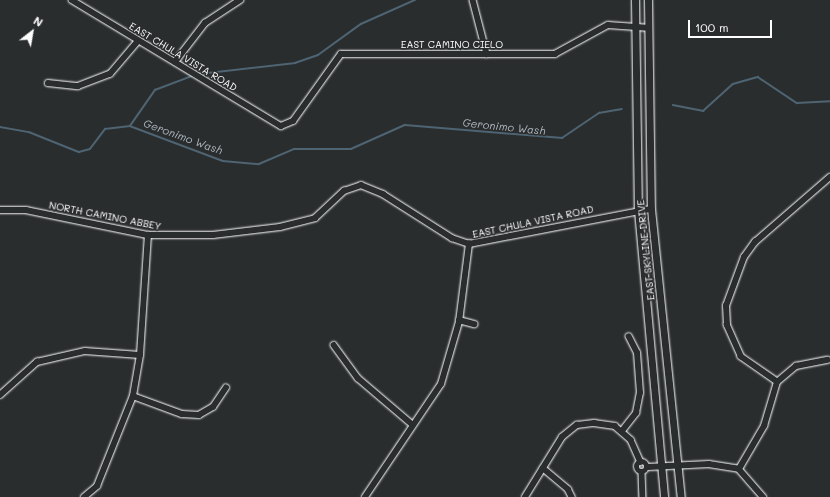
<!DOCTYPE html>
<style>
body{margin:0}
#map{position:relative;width:830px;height:497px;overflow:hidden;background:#2a2d2e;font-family:Mali,sans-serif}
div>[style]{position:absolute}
.stream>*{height:1.5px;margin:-0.75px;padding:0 0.75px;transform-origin:0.75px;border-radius:0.75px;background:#4e6472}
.roads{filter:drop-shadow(0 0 1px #fff) drop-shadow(0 0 1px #fff)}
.minor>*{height:5.5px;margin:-2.75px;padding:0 2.75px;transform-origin:2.75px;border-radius:2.75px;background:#2a2d2e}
.minor>.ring{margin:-2.75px;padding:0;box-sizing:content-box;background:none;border:5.5px solid #2a2d2e;border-radius:50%}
.major>*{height:7px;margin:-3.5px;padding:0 3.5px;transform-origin:3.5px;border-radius:3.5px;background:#2a2d2e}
span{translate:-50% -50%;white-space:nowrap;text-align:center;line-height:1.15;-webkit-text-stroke:3px #2a2d2e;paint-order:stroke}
.street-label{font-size:10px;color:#fff}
.water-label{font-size:11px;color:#afb9c0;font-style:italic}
.north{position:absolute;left:12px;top:12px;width:40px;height:40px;-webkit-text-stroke:3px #2a2d2e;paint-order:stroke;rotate:31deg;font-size:11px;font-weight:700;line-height:16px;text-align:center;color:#fff}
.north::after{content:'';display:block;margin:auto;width:14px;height:18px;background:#fff;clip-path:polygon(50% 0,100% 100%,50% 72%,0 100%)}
.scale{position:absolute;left:688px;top:20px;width:84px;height:18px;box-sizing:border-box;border:2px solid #fff;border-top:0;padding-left:5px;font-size:12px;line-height:14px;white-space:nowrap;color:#fff;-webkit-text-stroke:3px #2a2d2e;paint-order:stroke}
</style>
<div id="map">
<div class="stream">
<div style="left:199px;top:74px;width:97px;rotate:-6.5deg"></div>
<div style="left:295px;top:63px;width:24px;rotate:-19deg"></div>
<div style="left:318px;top:55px;width:53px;rotate:-35.8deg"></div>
<div style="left:361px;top:24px;width:59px;rotate:-24deg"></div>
<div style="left:673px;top:105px;width:31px;rotate:11deg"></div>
<div style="left:703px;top:111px;width:40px;rotate:-42deg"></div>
<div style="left:733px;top:84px;width:26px;rotate:-16deg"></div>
<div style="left:758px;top:77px;width:47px;rotate:33.7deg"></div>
<div style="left:797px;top:103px;width:33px;rotate:-3deg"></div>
<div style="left:130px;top:126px;width:44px;rotate:-55.2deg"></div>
<div style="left:155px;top:90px;width:43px;rotate:-20.6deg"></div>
<div style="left:0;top:127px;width:29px;rotate:10deg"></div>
<div style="left:29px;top:132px;width:54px;rotate:21.8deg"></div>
<div style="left:79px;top:152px;width:11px;rotate:-15deg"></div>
<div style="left:90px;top:149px;width:25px;rotate:-53deg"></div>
<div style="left:105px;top:129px;width:25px;rotate:-7deg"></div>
<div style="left:130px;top:126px;width:99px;rotate:20.6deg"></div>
<div style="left:223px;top:161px;width:36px;rotate:5deg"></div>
<div style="left:259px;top:164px;width:38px;rotate:-23deg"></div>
<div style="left:294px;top:149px;width:57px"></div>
<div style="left:351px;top:149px;width:59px;rotate:-24deg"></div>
<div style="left:405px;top:125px;width:158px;rotate:4.7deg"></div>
<div style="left:562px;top:138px;width:45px;rotate:-34deg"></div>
<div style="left:599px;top:113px;width:23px;rotate:-10deg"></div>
</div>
<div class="roads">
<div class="minor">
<div style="left:72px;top:0;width:244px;rotate:31.1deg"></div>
<div style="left:281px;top:126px;width:13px;rotate:-23deg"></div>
<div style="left:293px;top:121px;width:82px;rotate:-54.4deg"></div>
<div style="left:341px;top:54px;width:214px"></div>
<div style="left:555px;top:54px;width:60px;rotate:-28.7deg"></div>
<div style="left:608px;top:25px;width:39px;rotate:4deg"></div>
<div style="left:473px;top:0;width:56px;rotate:75.5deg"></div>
<div style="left:175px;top:62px;width:49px;rotate:-52.4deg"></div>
<div style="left:205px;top:23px;width:42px;rotate:-33.3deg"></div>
<div style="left:48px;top:83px;width:30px;rotate:6deg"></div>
<div style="left:78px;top:86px;width:34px;rotate:-21deg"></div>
<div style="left:110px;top:74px;width:43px;rotate:-49.7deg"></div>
<div style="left:0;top:210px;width:26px"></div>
<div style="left:26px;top:210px;width:125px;rotate:11.6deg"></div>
<div style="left:148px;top:235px;width:65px"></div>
<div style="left:213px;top:235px;width:67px;rotate:-6.8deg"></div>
<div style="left:280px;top:227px;width:36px;rotate:-14deg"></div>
<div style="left:315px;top:218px;width:40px;rotate:-43deg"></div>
<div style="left:344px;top:191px;width:18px;rotate:-19deg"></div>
<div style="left:361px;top:185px;width:24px;rotate:22deg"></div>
<div style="left:383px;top:194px;width:82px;rotate:32.5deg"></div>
<div style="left:452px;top:238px;width:18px;rotate:19deg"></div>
<div style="left:469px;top:244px;width:185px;rotate:-10.9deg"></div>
<div style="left:459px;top:320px;width:16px;rotate:15deg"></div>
<div style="left:334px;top:345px;width:41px;rotate:54deg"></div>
<div style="left:358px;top:378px;width:72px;rotate:40.5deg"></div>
<div style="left:777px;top:382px;width:44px;rotate:-145.2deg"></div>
<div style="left:741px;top:357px;width:35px;rotate:-114deg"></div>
<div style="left:727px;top:325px;width:19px;rotate:-93deg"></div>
<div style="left:726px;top:306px;width:52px;rotate:-69.8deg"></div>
<div style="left:744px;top:257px;width:19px;rotate:-54deg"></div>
<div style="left:755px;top:242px;width:99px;rotate:-40.9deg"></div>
<div style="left:0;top:395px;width:50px;rotate:-41.7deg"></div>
<div style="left:37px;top:362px;width:49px;rotate:-12.9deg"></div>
<div style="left:85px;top:351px;width:55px;rotate:4.2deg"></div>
<div style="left:133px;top:396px;width:52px;rotate:20.2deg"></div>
<div style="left:182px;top:414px;width:17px;rotate:3deg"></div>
<div style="left:199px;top:415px;width:16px;rotate:-30deg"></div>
<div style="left:213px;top:407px;width:23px;rotate:-56deg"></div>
<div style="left:622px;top:431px;width:23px;rotate:-52deg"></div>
<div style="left:636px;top:413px;width:20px;rotate:-79deg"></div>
<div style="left:640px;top:393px;width:40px;rotate:-94.3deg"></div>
<div style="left:637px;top:353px;width:18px;rotate:-117deg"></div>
<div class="ring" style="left:636.5px;top:461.5px;width:5.5px;height:5.5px"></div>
<div style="left:648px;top:467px;width:61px;rotate:-2.8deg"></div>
<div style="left:709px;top:464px;width:30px;rotate:9deg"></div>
<div style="left:739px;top:469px;width:37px;rotate:49deg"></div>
<div style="left:543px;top:468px;width:33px;rotate:40deg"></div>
<div style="left:568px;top:489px;width:9px;rotate:63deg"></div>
<div style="left:739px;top:469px;width:50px;rotate:-59.8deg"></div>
<div style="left:764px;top:426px;width:46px;rotate:-73.5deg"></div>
<div style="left:777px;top:382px;width:25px;rotate:-40deg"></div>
<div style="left:796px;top:366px;width:32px;rotate:-11deg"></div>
<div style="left:642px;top:472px;width:25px;rotate:88deg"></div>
<div style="left:84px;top:497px;width:17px;rotate:-40deg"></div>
<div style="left:97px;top:486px;width:97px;rotate:-68.2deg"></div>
<div style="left:133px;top:396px;width:42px;rotate:-80.3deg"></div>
<div style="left:140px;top:355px;width:120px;rotate:-86.2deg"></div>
<div style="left:365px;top:497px;width:136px;rotate:-56.1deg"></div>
<div style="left:441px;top:384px;width:65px;rotate:-73.8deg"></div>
<div style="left:459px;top:322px;width:79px;rotate:-82.7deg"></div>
<div style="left:525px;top:497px;width:70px;rotate:-58.3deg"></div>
<div style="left:562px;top:437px;width:19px;rotate:-39deg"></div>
<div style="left:577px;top:425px;width:17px;rotate:-7deg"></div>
<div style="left:594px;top:423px;width:21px;rotate:8deg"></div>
<div style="left:615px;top:426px;width:21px;rotate:41deg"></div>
<div style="left:631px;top:440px;width:24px;rotate:66deg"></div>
</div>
<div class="major">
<div style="left:635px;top:0;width:210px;rotate:89.2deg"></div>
<div style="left:638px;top:210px;width:288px;rotate:84.8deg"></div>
<div style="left:648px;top:0;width:209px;rotate:89.2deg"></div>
<div style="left:651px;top:209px;width:290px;rotate:84.1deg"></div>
</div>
</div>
<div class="street-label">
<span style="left:452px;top:45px">EAST CAMINO CIELO</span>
<span style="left:183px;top:57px;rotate:31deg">EAST CHULA VISTA ROAD</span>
<span style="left:105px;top:216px;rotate:11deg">NORTH CAMINO ABBEY</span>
<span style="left:533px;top:222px;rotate:-12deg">EAST CHULA VISTA ROAD</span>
<span style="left:646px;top:250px;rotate:-96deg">EAST SKYLINE DRIVE</span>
</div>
<div class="water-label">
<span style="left:504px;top:127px;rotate:6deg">Geronimo Wash</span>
<span style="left:183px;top:137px;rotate:20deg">Geronimo Wash</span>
</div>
<div class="north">N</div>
<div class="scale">100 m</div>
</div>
